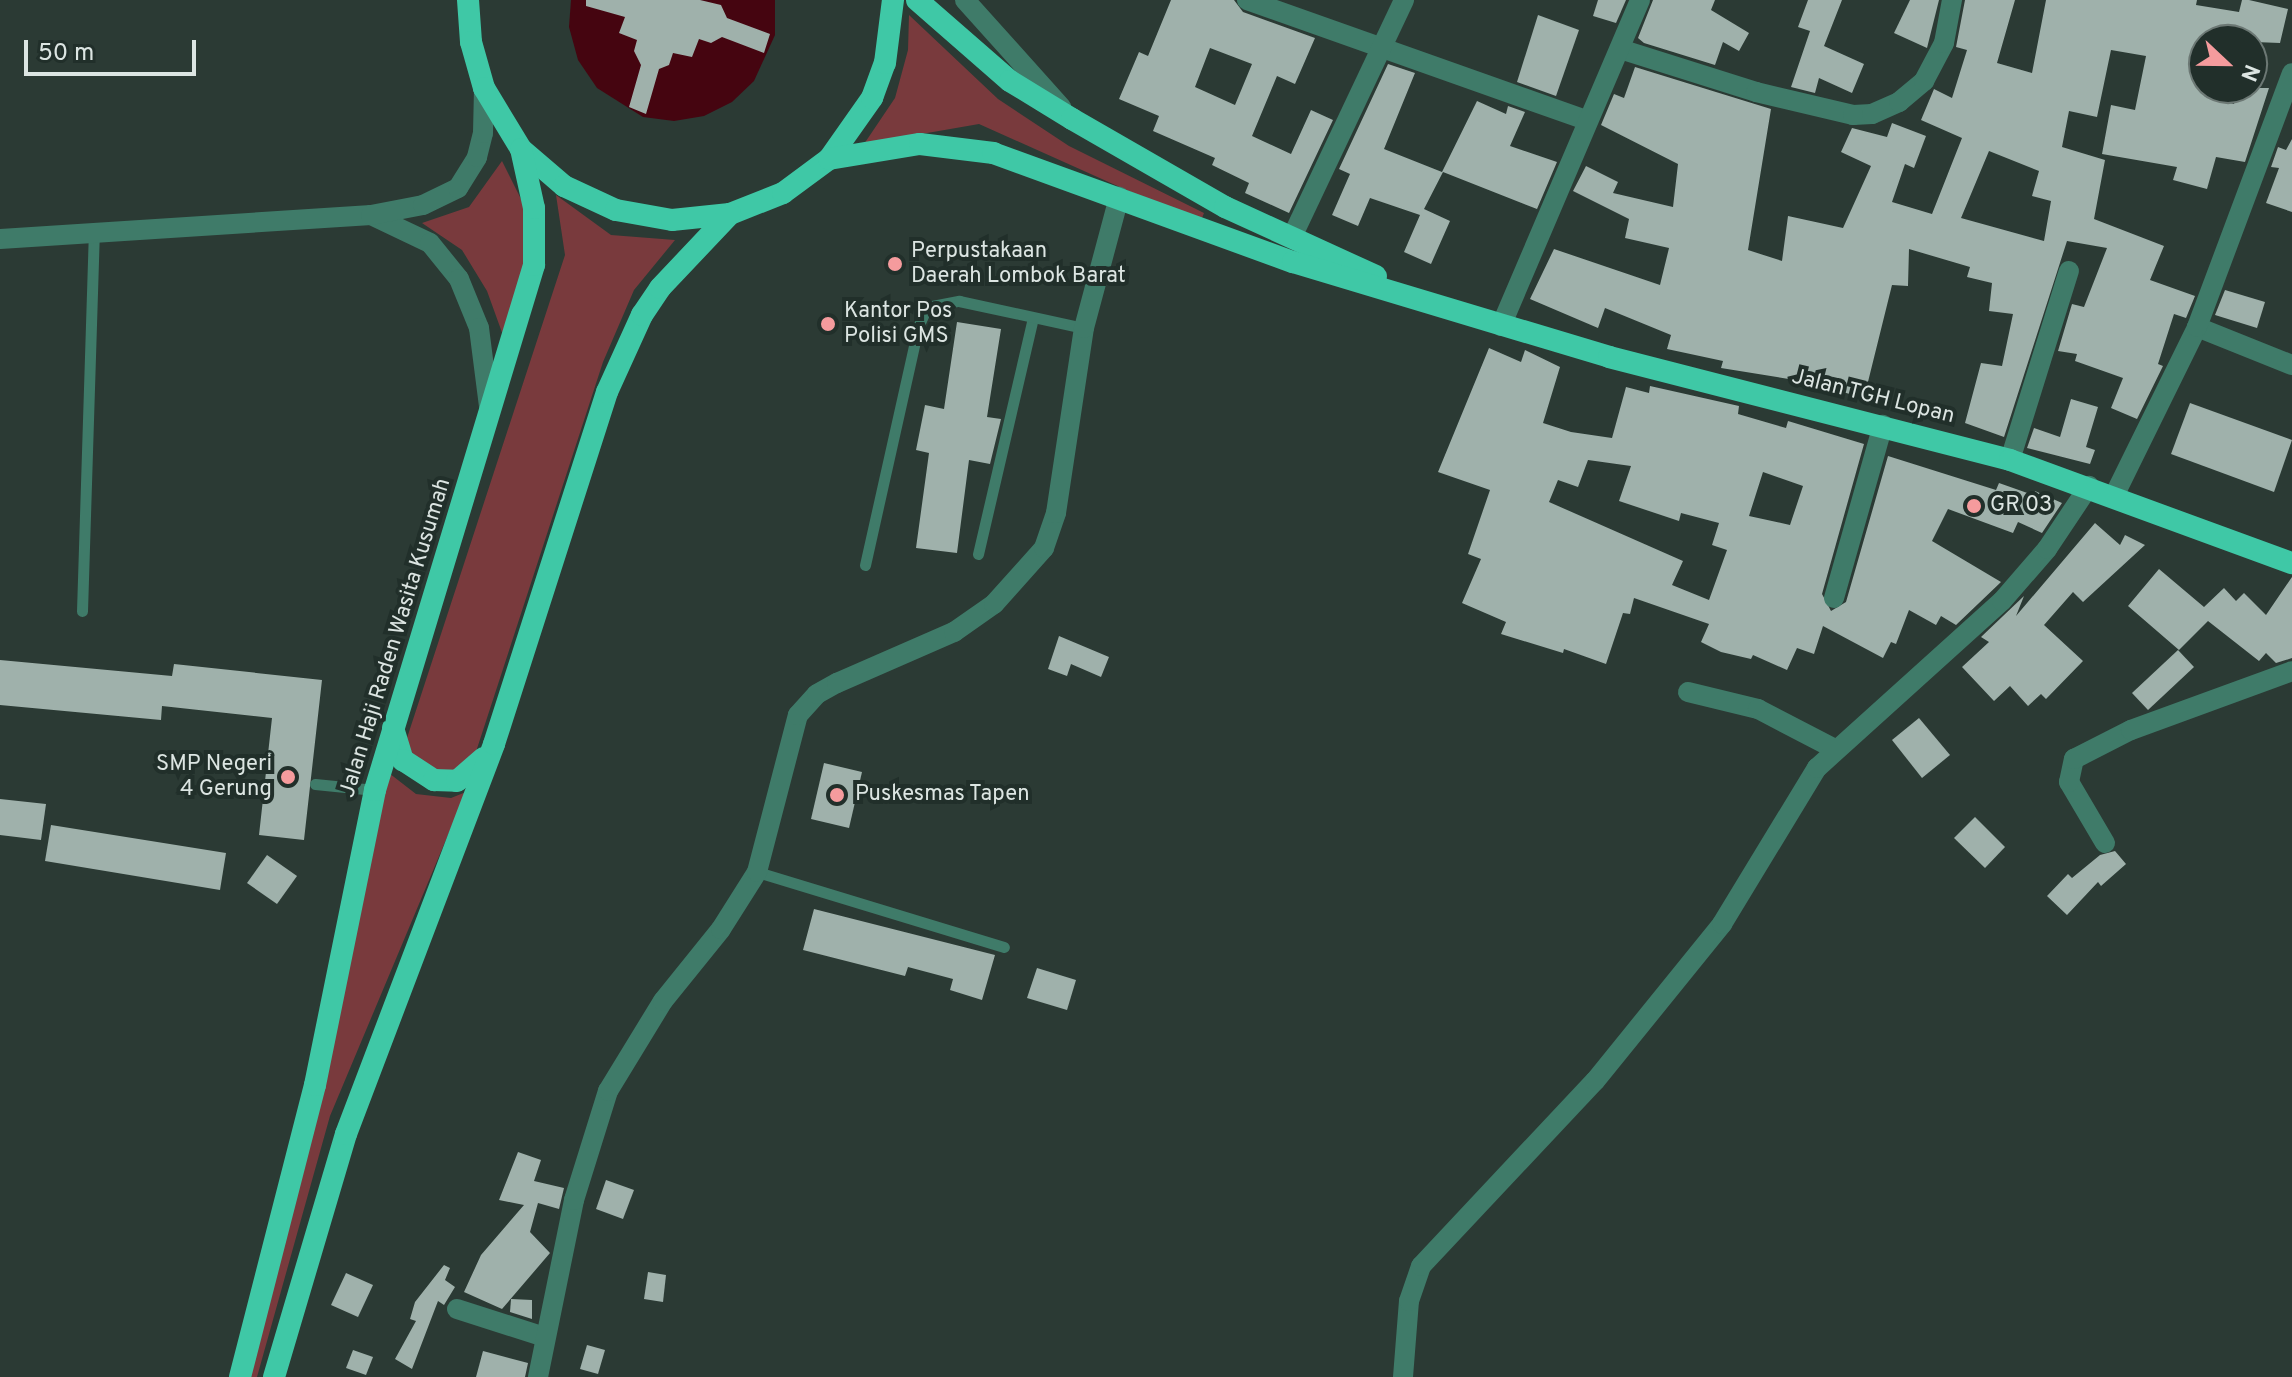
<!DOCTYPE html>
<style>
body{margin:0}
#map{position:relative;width:2292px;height:1377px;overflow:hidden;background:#2b3a34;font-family:Overpass,sans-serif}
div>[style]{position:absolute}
.green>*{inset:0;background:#793a3d}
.water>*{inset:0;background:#450510}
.building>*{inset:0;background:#9fb1ab}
.service>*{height:11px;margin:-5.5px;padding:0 5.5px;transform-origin:5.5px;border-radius:5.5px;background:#3f7b69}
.minor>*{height:20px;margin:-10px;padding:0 10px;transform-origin:10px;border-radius:10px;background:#3f7b69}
.tertiary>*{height:20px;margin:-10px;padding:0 10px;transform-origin:10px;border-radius:10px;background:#3f7b69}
.trunk>*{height:22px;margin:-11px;padding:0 11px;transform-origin:11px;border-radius:11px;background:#3fc8a6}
.dots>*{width:22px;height:22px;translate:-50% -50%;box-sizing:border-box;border:4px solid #212f2a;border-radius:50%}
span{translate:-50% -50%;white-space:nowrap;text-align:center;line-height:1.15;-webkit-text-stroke:8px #212f2a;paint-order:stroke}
.poi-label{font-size:22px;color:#dce5e2}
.left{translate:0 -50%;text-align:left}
.right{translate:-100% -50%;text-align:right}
.street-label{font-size:22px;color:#dce5e2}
.north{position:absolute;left:2188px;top:24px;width:80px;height:80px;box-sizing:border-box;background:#212f2a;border:2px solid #6c7874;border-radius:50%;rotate:112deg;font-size:22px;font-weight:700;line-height:32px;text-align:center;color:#dce5e2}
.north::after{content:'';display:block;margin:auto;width:28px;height:36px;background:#f59b9d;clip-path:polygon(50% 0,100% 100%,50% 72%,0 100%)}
.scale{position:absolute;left:24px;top:40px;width:172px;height:36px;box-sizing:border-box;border:4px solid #dce5e2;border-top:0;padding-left:10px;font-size:24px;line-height:28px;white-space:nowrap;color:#dce5e2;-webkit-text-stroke:6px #212f2a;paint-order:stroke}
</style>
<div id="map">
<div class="green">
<div style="clip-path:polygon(909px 15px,998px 99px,1069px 146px,1204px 213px,1200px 223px,979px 124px,864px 144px,895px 98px,908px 50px)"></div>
<div style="clip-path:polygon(502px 161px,535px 227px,504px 338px,487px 291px,462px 250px,422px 223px,469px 207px)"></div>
<div style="clip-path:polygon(556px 195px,611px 235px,675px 240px,634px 290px,603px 362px,472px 764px,448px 777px,420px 768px,406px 741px,565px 255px)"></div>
<div style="clip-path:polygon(385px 770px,416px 794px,451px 798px,466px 792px,330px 1116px,257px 1377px,242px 1377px)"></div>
</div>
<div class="water">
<div style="clip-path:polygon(571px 0,775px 0,775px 35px,754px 81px,732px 102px,704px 116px,674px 121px,643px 117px,597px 88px,578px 60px,569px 27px)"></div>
</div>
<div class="building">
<div style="clip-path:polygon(586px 0,700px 0,721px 5px,727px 18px,770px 34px,764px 53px,722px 37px,711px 43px,699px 39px,692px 57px,673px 53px,669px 65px,659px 69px,646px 114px,629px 107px,641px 65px,634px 51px,637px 40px,619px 33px,625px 17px,586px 6px)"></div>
<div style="clip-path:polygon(evenodd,1171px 0,1234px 0,1243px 12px,1315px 38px,1295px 84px,1277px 76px,1252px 136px,1291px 154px,1311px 110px,1333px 120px,1289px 213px,1245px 193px,1249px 183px,1212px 165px,1215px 158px,1153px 131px,1159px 116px,1119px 99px,1139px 52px,1148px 56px,1171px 0,1210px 48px,1252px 64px,1235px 105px,1195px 87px,1210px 48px)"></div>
<div style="clip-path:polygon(1598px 0,1626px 0,1616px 23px,1593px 16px)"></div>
<div style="clip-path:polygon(1653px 0,1715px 0,1711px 10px,1749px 33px,1739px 51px,1723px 42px,1715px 65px,1644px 43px,1638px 38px)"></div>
<div style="clip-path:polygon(1808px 0,1842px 0,1824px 46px,1864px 64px,1852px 93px,1819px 78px,1815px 93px,1791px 87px,1810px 31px,1798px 27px)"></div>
<div style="clip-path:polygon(1910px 0,1939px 0,1927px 48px,1894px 33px)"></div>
<div style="clip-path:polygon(evenodd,1965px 0,2015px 0,1997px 63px,2032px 73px,2046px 0,2197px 0,2196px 5px,2239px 12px,2242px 0,2249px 0,2288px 9px,2280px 43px,2204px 40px,2204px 96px,2234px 104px,2239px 88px,2269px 88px,2245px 162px,2216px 157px,2207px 189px,2173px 180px,2177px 167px,2102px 154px,2111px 105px,2135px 110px,2146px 56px,2111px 50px,2097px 117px,2069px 111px,2062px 147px,2105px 160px,2094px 219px,2164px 246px,2150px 280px,2195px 296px,2186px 318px,2174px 314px,2158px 364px,2163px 366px,2137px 419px,2111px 408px,2123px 378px,2075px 361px,2077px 354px,2058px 351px,2072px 304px,2084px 307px,2107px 248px,2067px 241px,2004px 437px,1965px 423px,1981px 363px,2002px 366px,2013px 314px,1989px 311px,1992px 283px,1967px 277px,1970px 267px,1909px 249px,1908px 286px,1892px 285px,1864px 398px,1807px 382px,1721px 368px,1723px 361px,1667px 349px,1671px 335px,1605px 308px,1598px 328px,1530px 299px,1554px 249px,1660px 285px,1669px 248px,1625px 238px,1629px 219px,1573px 191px,1586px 166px,1618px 182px,1613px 193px,1673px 207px,1678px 164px,1601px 125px,1614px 94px,1624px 98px,1635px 67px,1771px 109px,1748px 250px,1782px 261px,1788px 216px,1843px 228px,1871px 166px,1841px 152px,1852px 128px,1887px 137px,1892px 123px,1926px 136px,1914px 168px,1905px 164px,1892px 202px,1932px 214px,1962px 138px,1921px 120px,1934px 89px,1952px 98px,1967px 50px,1956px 47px,1965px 0,1989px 151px,2039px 171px,2032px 196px,2051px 201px,2044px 241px,1961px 218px,1989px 151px)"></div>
<div style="clip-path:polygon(1538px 15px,1579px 30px,1556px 96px,1517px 82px)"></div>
<div style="clip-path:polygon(1388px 64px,1415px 73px,1384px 149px,1442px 172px,1477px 101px,1506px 114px,1508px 106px,1525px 112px,1510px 146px,1557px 162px,1537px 209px,1443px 172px,1424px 209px,1450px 221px,1431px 264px,1404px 252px,1420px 215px,1370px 198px,1358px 226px,1332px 215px,1350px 174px,1339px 169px)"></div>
<div style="clip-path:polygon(2292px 139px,2292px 212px,2266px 203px,2279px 168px,2271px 167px,2278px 147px,2286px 150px)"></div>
<div style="clip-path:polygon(2225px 290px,2265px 302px,2257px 328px,2215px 315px)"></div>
<div style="clip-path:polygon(957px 322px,1001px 329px,987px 417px,1001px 419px,990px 464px,969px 460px,957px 553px,916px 548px,929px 453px,916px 450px,925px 405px,944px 409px)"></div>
<div style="clip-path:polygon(evenodd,1489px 348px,1521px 362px,1525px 350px,1560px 367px,1543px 423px,1571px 432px,1612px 438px,1626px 387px,1649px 393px,1650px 386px,1739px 406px,1738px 414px,1786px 428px,1788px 421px,1864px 444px,1822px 594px,1831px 611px,1846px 602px,1888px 456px,1996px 490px,1999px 483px,2033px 495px,2035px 491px,2062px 503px,2042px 533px,2018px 522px,2013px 533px,1948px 509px,1932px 541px,2001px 582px,1956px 625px,1941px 616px,1936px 625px,1909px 610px,1896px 644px,1891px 642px,1883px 658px,1823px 626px,1814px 654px,1797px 648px,1787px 670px,1753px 655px,1751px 659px,1721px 652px,1701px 642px,1709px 624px,1634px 598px,1630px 614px,1623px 613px,1606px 664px,1564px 649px,1563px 653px,1501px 634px,1506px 622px,1462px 603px,1481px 559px,1468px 554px,1490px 490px,1438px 472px,1489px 348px,1588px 460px,1631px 466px,1619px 501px,1679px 521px,1681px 513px,1719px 523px,1712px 545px,1727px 550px,1709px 600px,1672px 585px,1683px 561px,1549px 502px,1558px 480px,1578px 487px,1588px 460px,1489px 348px,1763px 472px,1803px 486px,1790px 525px,1749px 516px,1763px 472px)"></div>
<div style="clip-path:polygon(2071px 399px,2098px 407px,2086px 447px,2095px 450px,2090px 464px,2027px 448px,2034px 428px,2060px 437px)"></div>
<div style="clip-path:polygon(2190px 403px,2292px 440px,2274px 492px,2171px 454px)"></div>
<div style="clip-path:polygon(2095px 523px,2120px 545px,2125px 535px,2145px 545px,2083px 602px,2073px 592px,2044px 625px,2083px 661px,2046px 699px,2041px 694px,2028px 706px,2010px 686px,1994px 701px,1962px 667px,1989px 642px,1981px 637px,2024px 596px,2016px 616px)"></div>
<div style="clip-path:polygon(2159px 569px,2204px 607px,2224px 588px,2236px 601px,2244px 593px,2266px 615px,2292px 577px,2292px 658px,2276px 663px,2266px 653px,2259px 661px,2208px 621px,2179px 650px,2128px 606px)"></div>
<div style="clip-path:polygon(1059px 636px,1109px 657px,1101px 677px,1071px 664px,1067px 676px,1048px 669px)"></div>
<div style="clip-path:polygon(2178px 650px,2194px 667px,2148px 710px,2132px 693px)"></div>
<div style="clip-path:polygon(0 660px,172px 676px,174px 664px,322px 680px,304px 840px,259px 835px,272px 718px,162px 706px,161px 720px,0 705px)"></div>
<div style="clip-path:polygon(1919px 718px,1950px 755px,1922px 778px,1892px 740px)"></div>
<div style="clip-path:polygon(824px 763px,862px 772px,849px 828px,811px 819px)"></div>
<div style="clip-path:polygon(0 799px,46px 804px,41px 840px,0 835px)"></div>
<div style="clip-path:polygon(1975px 817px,2005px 847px,1985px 868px,1954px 838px)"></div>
<div style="clip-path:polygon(51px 825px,226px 853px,220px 890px,45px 861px)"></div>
<div style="clip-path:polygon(2115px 851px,2126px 864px,2101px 886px,2098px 882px,2067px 915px,2047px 896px,2068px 874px,2072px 878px,2100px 855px)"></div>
<div style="clip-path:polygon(267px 855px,297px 876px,277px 904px,247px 883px)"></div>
<div style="clip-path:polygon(814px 909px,995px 955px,982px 1000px,950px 990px,953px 979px,908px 967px,905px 976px,803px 950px)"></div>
<div style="clip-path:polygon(1037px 968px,1076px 980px,1067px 1010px,1027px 998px)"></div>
<div style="clip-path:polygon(518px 1152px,541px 1160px,534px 1181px,564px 1188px,559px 1209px,538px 1203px,530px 1232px,550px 1253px,502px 1309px,464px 1292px,481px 1255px,524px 1205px,499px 1200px)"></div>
<div style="clip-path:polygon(606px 1180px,634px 1190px,623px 1219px,596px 1209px)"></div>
<div style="clip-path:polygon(444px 1265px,450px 1268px,445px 1280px,455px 1287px,444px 1305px,438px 1301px,412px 1369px,395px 1359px,416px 1321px,410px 1319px,415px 1302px)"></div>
<div style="clip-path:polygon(648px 1272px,666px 1275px,663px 1302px,644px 1299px)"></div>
<div style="clip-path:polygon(346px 1273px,373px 1285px,358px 1317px,331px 1305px)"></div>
<div style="clip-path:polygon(511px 1299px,532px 1300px,532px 1319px,510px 1312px)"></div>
<div style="clip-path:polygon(587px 1345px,605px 1350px,598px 1374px,580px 1369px)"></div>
<div style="clip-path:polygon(353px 1350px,373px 1357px,366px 1375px,346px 1368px)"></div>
<div style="clip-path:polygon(483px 1351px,528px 1363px,525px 1377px,476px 1377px)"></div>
</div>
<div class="service">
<div style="left:978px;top:554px;width:242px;rotate:-76.9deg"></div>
<div style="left:865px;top:565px;width:244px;rotate:-77.4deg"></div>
<div style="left:918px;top:327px;width:22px;rotate:-66deg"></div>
<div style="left:927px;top:307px;width:33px;rotate:-11deg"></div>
<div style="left:959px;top:301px;width:128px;rotate:12.2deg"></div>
<div style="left:82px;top:611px;width:379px;rotate:-88.2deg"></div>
<div style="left:315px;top:784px;width:60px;rotate:5.7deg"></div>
<div style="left:757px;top:872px;width:258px;rotate:16.9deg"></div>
</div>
<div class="minor">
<div style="left:965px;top:0;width:144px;rotate:48.1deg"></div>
<div style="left:1247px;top:0;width:360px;rotate:19.5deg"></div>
<div style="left:1620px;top:49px;width:143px;rotate:17.5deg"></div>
<div style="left:1756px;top:92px;width:100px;rotate:13.3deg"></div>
<div style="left:1853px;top:115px;width:19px;rotate:-3deg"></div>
<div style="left:1872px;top:114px;width:30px;rotate:-24deg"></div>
<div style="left:1899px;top:102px;width:33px;rotate:-40deg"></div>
<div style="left:1924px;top:81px;width:43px;rotate:-62.2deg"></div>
<div style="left:1944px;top:43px;width:44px;rotate:-79.5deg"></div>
<div style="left:1292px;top:237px;width:262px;rotate:-64.7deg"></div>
<div style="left:1501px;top:326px;width:354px;rotate:-66.9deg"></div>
<div style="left:2197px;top:327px;width:102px;rotate:21.8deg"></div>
<div style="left:2010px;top:460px;width:198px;rotate:-72.7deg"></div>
<div style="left:2114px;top:496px;width:188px;rotate:-63.8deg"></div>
<div style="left:2197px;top:327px;width:271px;rotate:-69.5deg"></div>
<div style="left:1834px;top:598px;width:180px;rotate:-74.2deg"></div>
<div style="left:1688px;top:692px;width:72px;rotate:13.7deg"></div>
<div style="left:1758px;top:709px;width:87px;rotate:27.5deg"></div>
<div style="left:2105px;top:843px;width:71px;rotate:-120.5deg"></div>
<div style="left:2069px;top:782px;width:24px;rotate:-78deg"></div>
<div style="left:2074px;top:759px;width:64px;rotate:-27deg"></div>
<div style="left:2131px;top:730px;width:171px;rotate:-20.1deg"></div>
<div style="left:457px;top:1309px;width:92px;rotate:17.7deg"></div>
<div style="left:1403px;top:1377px;width:76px;rotate:-85.5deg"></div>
<div style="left:1409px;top:1301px;width:37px;rotate:-71deg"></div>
<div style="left:1421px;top:1266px;width:254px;rotate:-46.8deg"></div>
<div style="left:1595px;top:1081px;width:202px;rotate:-51deg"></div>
<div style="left:1722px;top:924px;width:183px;rotate:-58.7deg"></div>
<div style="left:1817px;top:768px;width:249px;rotate:-42.1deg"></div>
<div style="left:2002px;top:601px;width:69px;rotate:-49.1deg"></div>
<div style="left:2047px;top:549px;width:76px;rotate:-56.3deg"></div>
</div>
<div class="tertiary">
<div style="left:371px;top:215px;width:65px;rotate:25.4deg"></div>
<div style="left:430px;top:243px;width:46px;rotate:51.1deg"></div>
<div style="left:459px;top:279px;width:53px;rotate:67.8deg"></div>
<div style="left:479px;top:328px;width:79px;rotate:82.7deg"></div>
<div style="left:0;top:239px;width:372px;rotate:-3.7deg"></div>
<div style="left:371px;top:215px;width:53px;rotate:-10.9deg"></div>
<div style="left:423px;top:205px;width:39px;rotate:-26deg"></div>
<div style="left:458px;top:188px;width:36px;rotate:-58deg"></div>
<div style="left:477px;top:157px;width:25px;rotate:-76deg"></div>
<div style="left:483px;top:133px;width:45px;rotate:-88.7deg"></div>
<div style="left:538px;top:1377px;width:181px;rotate:-78.5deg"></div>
<div style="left:574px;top:1200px;width:114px;rotate:-72.7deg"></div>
<div style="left:608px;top:1091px;width:105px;rotate:-58.6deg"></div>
<div style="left:663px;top:1001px;width:92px;rotate:-51.1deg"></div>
<div style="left:721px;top:929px;width:67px;rotate:-57.7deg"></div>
<div style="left:757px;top:872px;width:162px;rotate:-75.4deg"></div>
<div style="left:798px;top:715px;width:28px;rotate:-48deg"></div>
<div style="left:817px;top:694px;width:23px;rotate:-29deg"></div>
<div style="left:837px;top:683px;width:128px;rotate:-23.6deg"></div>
<div style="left:954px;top:632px;width:49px;rotate:-35deg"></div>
<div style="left:994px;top:604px;width:75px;rotate:-48.2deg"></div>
<div style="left:1044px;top:548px;width:37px;rotate:-71deg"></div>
<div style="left:1056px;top:513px;width:187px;rotate:-81.4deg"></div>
<div style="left:1084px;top:328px;width:136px;rotate:-75deg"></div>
</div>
<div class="trunk">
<div style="left:468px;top:0;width:42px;rotate:85.9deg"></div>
<div style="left:471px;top:42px;width:48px;rotate:74.2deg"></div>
<div style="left:484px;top:88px;width:71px;rotate:58.8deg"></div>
<div style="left:521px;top:149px;width:57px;rotate:40.7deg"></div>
<div style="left:564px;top:186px;width:57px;rotate:24.8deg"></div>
<div style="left:616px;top:210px;width:57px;rotate:10.1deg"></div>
<div style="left:672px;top:220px;width:58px;rotate:-5.9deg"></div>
<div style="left:730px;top:214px;width:57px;rotate:-21.6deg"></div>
<div style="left:783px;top:193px;width:57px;rotate:-36.5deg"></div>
<div style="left:829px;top:159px;width:75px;rotate:-54.8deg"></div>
<div style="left:872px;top:98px;width:37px;rotate:-70deg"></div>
<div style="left:885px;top:63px;width:64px;rotate:-82.8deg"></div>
<div style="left:917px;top:0;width:123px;rotate:41.1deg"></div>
<div style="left:1010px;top:81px;width:73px;rotate:31.5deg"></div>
<div style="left:1072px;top:119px;width:177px;rotate:29.9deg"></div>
<div style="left:1225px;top:207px;width:166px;rotate:24.6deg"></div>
<div style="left:829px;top:159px;width:92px;rotate:-9.4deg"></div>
<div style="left:920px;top:144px;width:74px;rotate:7deg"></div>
<div style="left:993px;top:153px;width:319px;rotate:20deg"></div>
<div style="left:1293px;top:262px;width:330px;rotate:16.7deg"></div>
<div style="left:1609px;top:357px;width:414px;rotate:14.4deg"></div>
<div style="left:2010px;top:460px;width:300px;rotate:20.1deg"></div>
<div style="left:393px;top:728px;width:34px;rotate:73deg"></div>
<div style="left:403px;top:760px;width:37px;rotate:33deg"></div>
<div style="left:434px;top:780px;width:23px;rotate:2deg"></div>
<div style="left:457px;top:781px;width:35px;rotate:-41deg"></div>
<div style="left:240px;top:1377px;width:301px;rotate:-75.6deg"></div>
<div style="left:315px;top:1085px;width:301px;rotate:-78.5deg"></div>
<div style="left:375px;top:790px;width:549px;rotate:-73.15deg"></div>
<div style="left:534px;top:265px;width:57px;rotate:-90deg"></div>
<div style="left:534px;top:208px;width:60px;rotate:-102.4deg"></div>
<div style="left:274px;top:1377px;width:253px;rotate:-73.5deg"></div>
<div style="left:346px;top:1134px;width:417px;rotate:-69.2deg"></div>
<div style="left:494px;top:744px;width:370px;rotate:-72.2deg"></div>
<div style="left:607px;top:392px;width:85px;rotate:-65.6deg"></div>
<div style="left:642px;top:315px;width:32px;rotate:-56deg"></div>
<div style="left:660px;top:288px;width:102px;rotate:-46.6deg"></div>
</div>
<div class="dots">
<div style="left:895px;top:264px;background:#f59b9d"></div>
<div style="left:828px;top:324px;background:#f59b9d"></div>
<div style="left:1974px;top:506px;background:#f59b9d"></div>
<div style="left:288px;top:777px;background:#f59b9d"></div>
<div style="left:837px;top:795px;background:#f59b9d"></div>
</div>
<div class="poi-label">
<span class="left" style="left:911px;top:264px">Perpustakaan<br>Daerah Lombok Barat</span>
<span class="left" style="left:844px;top:324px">Kantor Pos<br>Polisi GMS</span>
<span class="left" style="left:1990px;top:506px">GR 03</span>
<span class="right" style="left:272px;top:777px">SMP Negeri<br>4 Gerung</span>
<span class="left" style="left:855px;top:795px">Puskesmas Tapen</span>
</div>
<div class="street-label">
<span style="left:1873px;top:397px;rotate:14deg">Jalan TGH Lopan</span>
<span style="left:396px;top:638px;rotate:-73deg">Jalan Haji Raden Wasita Kusumah</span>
</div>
<div class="north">N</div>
<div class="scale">50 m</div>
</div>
